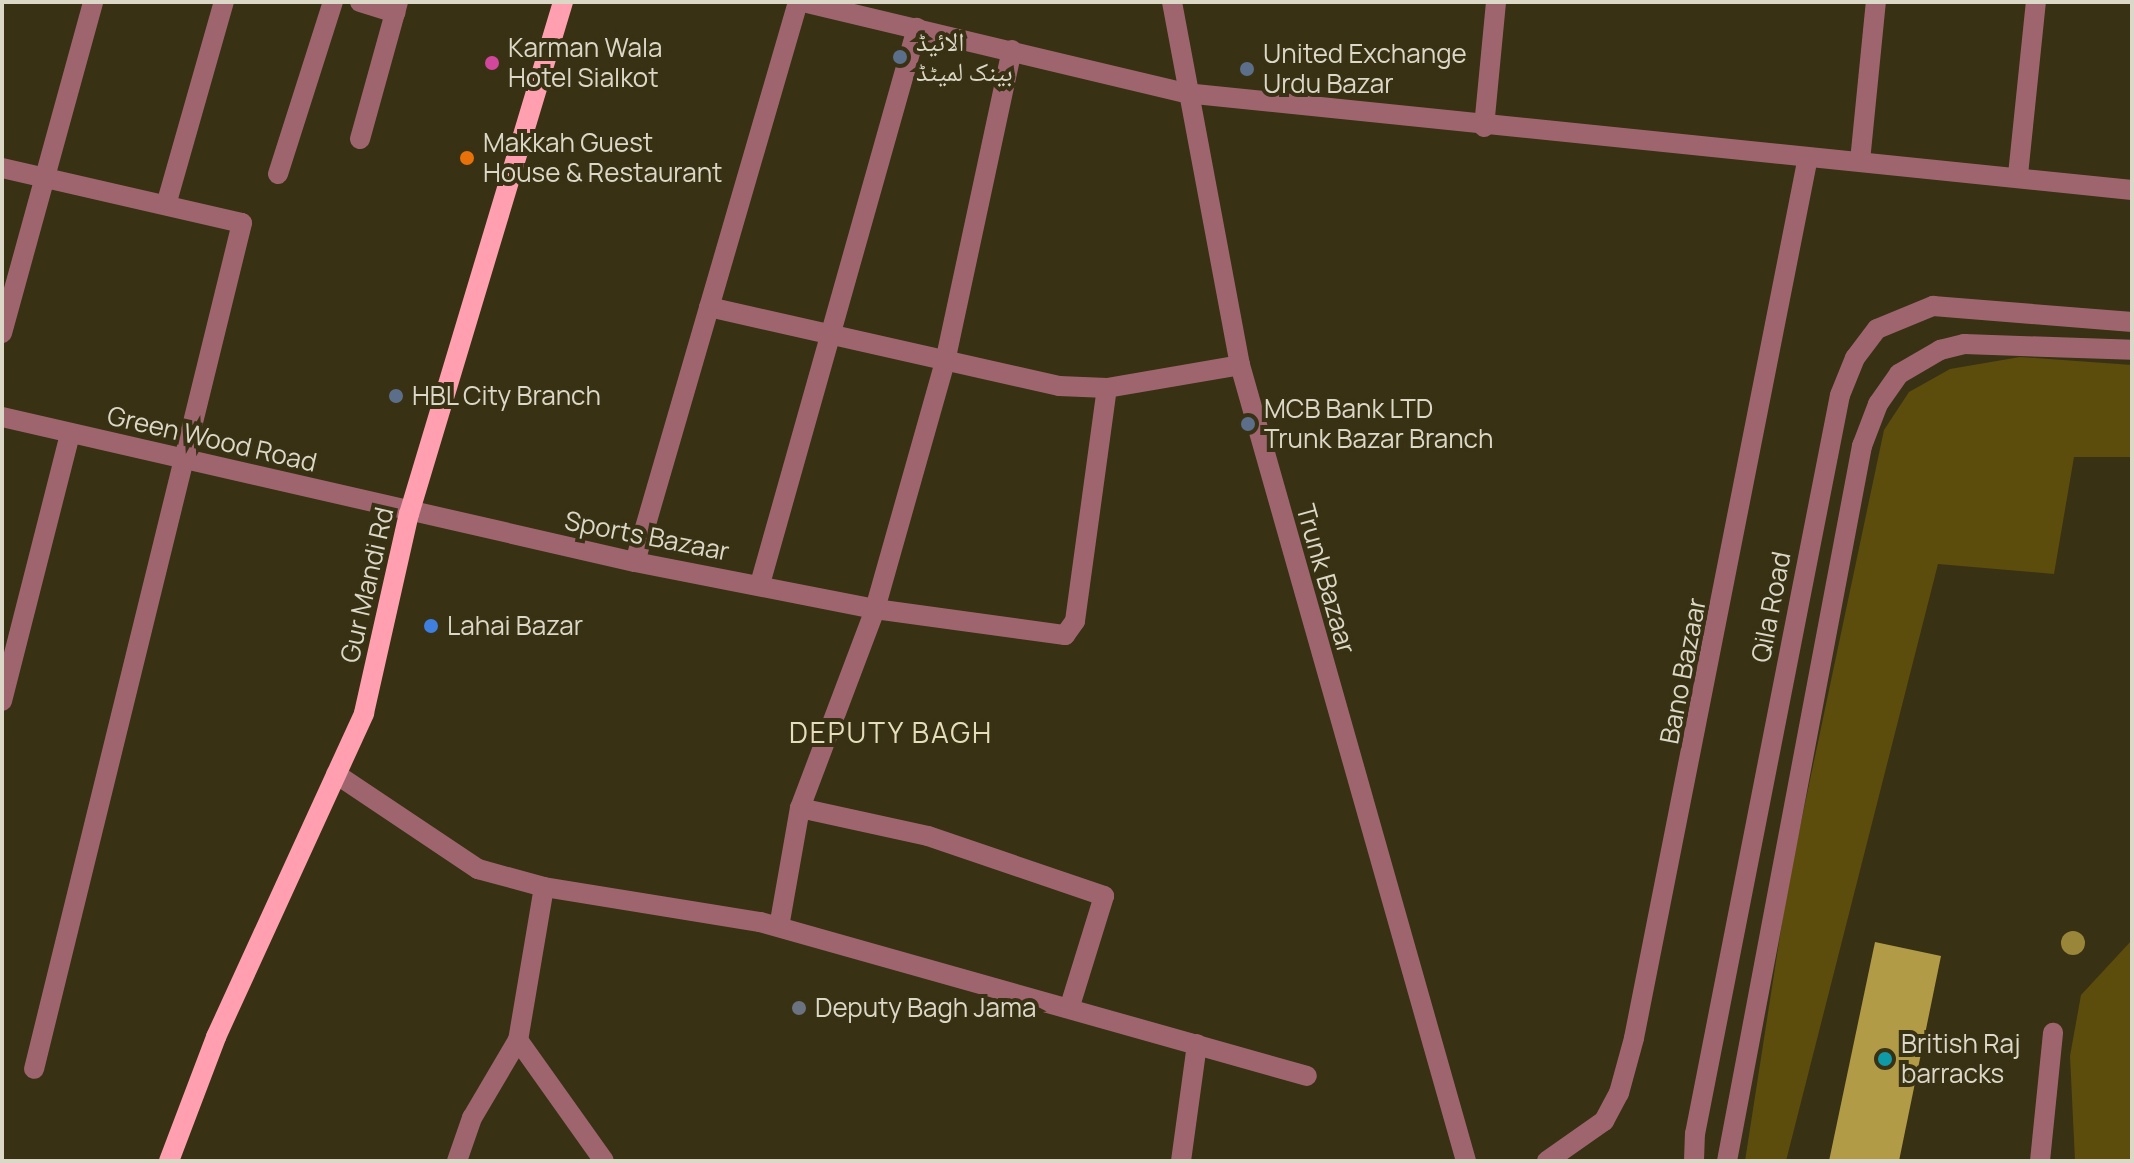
<!DOCTYPE html>
<meta charset="utf-8">
<style>
body{margin:0}
#map{position:relative;width:2134px;height:1163px;overflow:hidden;background:#383114;font-family:Manrope,"Noto Naskh Arabic",sans-serif}
div>[style]{position:absolute}
.green>*{inset:0;background:#5c4d0c}
.building>*{inset:0;background:#b19b46}
.minor>*{height:20px;margin:-10px;padding:0 10px;transform-origin:10px;border-radius:10px;background:#9f656f}
.major>*{height:20px;margin:-10px;padding:0 10px;transform-origin:10px;border-radius:10px;background:#ff9fb0}
.trees>*{width:24px;height:24px;margin:-12px;border-radius:50%;background:#998638}
.dots>*{width:22px;height:22px;translate:-50% -50%;box-sizing:border-box;border:4px solid #383114;border-radius:50%}
span{translate:-50% -50%;white-space:nowrap;text-align:center;line-height:1.15;-webkit-text-stroke:8px #383114;paint-order:stroke}
.poi-label{font-size:26px;color:#dcd8c7}
.left{translate:0 -50%;text-align:left}
.street-label{font-size:26px;color:#dcd8c7}
.neighbourhood-label{font-size:28px;color:#e6ddbb;letter-spacing:2px}
.frame{position:absolute;inset:0;border:4px solid #dcd8c7;pointer-events:none}
</style>
<div id="map">
<div class="green">
<div style="clip-path:polygon(2020px 357px,2132px 365px,2132px 457px,2074px 457px,2054px 574px,1938px 564px,1786px 1161px,1745px 1161px,1788px 884px,1884px 430px,1909px 392px,1950px 369px)"></div>
<div style="clip-path:polygon(2132px 940px,2132px 1161px,2075px 1161px,2070px 1056px,2081px 995px)"></div>
</div>
<div class="building">
<div style="clip-path:polygon(1875px 942px,1941px 956px,1899px 1161px,1829px 1161px)"></div>
</div>
<div class="minor">
<div style="left:360px;top:2px;width:37px;rotate:17deg"></div>
<div style="left:803px;top:2px;width:393px;rotate:13.4deg"></div>
<div style="left:1185px;top:93px;width:952px;rotate:5.85deg"></div>
<div style="left:1172px;top:2px;width:369px;rotate:79.4deg"></div>
<div style="left:1240px;top:365px;width:827px;rotate:74.15deg"></div>
<div style="left:1484px;top:127px;width:126px;rotate:-84.5deg"></div>
<div style="left:360px;top:139px;width:142px;rotate:-74.5deg"></div>
<div style="left:1860px;top:161px;width:160px;rotate:-84.3deg"></div>
<div style="left:2px;top:168px;width:246px;rotate:12.9deg"></div>
<div style="left:242px;top:223px;width:871px;rotate:103.81deg"></div>
<div style="left:278px;top:174px;width:181px;rotate:-72.3deg"></div>
<div style="left:2018px;top:175px;width:174px;rotate:-84.1deg"></div>
<div style="left:166px;top:205px;width:211px;rotate:-74.1deg"></div>
<div style="left:709px;top:307px;width:359px;rotate:12.7deg"></div>
<div style="left:1059px;top:386px;width:48px;rotate:2.4deg"></div>
<div style="left:1107px;top:388px;width:135px;rotate:-9.8deg"></div>
<div style="left:2px;top:333px;width:343px;rotate:-74.6deg"></div>
<div style="left:2px;top:417px;width:649px;rotate:12.9deg"></div>
<div style="left:635px;top:562px;width:245px;rotate:11.1deg"></div>
<div style="left:875px;top:609px;width:192px;rotate:7.8deg"></div>
<div style="left:1065px;top:635px;width:17px;rotate:-54deg"></div>
<div style="left:1075px;top:621px;width:235px;rotate:-82.2deg"></div>
<div style="left:635px;top:562px;width:583px;rotate:-73.77deg"></div>
<div style="left:760px;top:584px;width:578px;rotate:-74.23deg"></div>
<div style="left:2px;top:701px;width:276px;rotate:-75.7deg"></div>
<div style="left:336px;top:774px;width:171px;rotate:33.8deg"></div>
<div style="left:478px;top:869px;width:68px;rotate:15.3deg"></div>
<div style="left:544px;top:887px;width:219px;rotate:9.2deg"></div>
<div style="left:760px;top:922px;width:568px;rotate:15.72deg"></div>
<div style="left:800px;top:808px;width:131px;rotate:12.3deg"></div>
<div style="left:928px;top:836px;width:186px;rotate:18.8deg"></div>
<div style="left:1104px;top:896px;width:115px;rotate:107.2deg"></div>
<div style="left:544px;top:887px;width:155px;rotate:99.6deg"></div>
<div style="left:518px;top:1040px;width:148px;rotate:54.6deg"></div>
<div style="left:779px;top:927px;width:121px;rotate:-80deg"></div>
<div style="left:800px;top:808px;width:213px;rotate:-69.3deg"></div>
<div style="left:875px;top:609px;width:257px;rotate:-74.2deg"></div>
<div style="left:945px;top:362px;width:319px;rotate:-77.9deg"></div>
<div style="left:457px;top:1161px;width:46px;rotate:-70.8deg"></div>
<div style="left:472px;top:1118px;width:91px;rotate:-59.5deg"></div>
<div style="left:1181px;top:1161px;width:118px;rotate:-82.2deg"></div>
<div style="left:1547px;top:1161px;width:70px;rotate:-35.1deg"></div>
<div style="left:1604px;top:1121px;width:32px;rotate:-62deg"></div>
<div style="left:1619px;top:1093px;width:57px;rotate:-74.7deg"></div>
<div style="left:1634px;top:1038px;width:898px;rotate:-78.83deg"></div>
<div style="left:1694px;top:1161px;width:27px;rotate:-88deg"></div>
<div style="left:1695px;top:1134px;width:753px;rotate:-78.9deg"></div>
<div style="left:1840px;top:395px;width:40px;rotate:-68deg"></div>
<div style="left:1855px;top:358px;width:36px;rotate:-53deg"></div>
<div style="left:1877px;top:329px;width:61px;rotate:-22.3deg"></div>
<div style="left:1933px;top:306px;width:200px;rotate:4.6deg"></div>
<div style="left:1727px;top:1161px;width:728px;rotate:-79.31deg"></div>
<div style="left:1862px;top:446px;width:45px;rotate:-69.1deg"></div>
<div style="left:1878px;top:404px;width:37px;rotate:-55deg"></div>
<div style="left:1899px;top:374px;width:48px;rotate:-30.3deg"></div>
<div style="left:1940px;top:350px;width:25px;rotate:-14deg"></div>
<div style="left:1964px;top:344px;width:168px;rotate:2deg"></div>
<div style="left:2040px;top:1161px;width:129px;rotate:-84.2deg"></div>
</div>
<div class="major">
<div style="left:169px;top:1161px;width:133px;rotate:-69.2deg"></div>
<div style="left:216px;top:1037px;width:356px;rotate:-65.4deg"></div>
<div style="left:364px;top:713px;width:204px;rotate:-77.3deg"></div>
<div style="left:409px;top:514px;width:535px;rotate:-73.26deg"></div>
</div>
<div class="trees">
<div style="left:2073px;top:943px"></div>
</div>
<div class="dots">
<div style="left:900px;top:57px;background:#5c6f8a"></div>
<div style="left:492px;top:63px;background:#d1479c"></div>
<div style="left:1247px;top:69px;background:#5c6f8a"></div>
<div style="left:467px;top:158px;background:#e8710a"></div>
<div style="left:396px;top:396px;background:#5c6f8a"></div>
<div style="left:1248px;top:424px;background:#5c6f8a"></div>
<div style="left:431px;top:626px;background:#3f7fe0"></div>
<div style="left:799px;top:1008px;background:#6b7280"></div>
<div style="left:1885px;top:1059px;background:#0f9aa8"></div>
</div>
<div class="poi-label">
<span class="left" style="left:916px;top:57px">الائیڈ<br>بینک لمیٹڈ</span>
<span class="left" style="left:508px;top:63px">Karman Wala<br>Hotel Sialkot</span>
<span class="left" style="left:1263px;top:69px">United Exchange<br>Urdu Bazar</span>
<span class="left" style="left:483px;top:158px">Makkah Guest<br>House &amp; Restaurant</span>
<span class="left" style="left:412px;top:396px">HBL City Branch</span>
<span class="left" style="left:1264px;top:424px">MCB Bank LTD<br>Trunk Bazar Branch</span>
<span class="left" style="left:447px;top:626px">Lahai Bazar</span>
<span class="left" style="left:815px;top:1008px">Deputy Bagh Jama</span>
<span class="left" style="left:1901px;top:1059px">British Raj<br>barracks</span>
</div>
<div class="street-label">
<span style="left:212px;top:439px;rotate:13deg">Green Wood Road</span>
<span style="left:647px;top:536px;rotate:11deg">Sports Bazaar</span>
<span style="left:1326px;top:579px;rotate:74deg">Trunk Bazaar</span>
<span style="left:367px;top:585px;rotate:-77deg">Gur Mandi Rd</span>
<span style="left:1771px;top:607px;rotate:-79deg">Qila Road</span>
<span style="left:1683px;top:671px;rotate:-79deg">Bano Bazaar</span>
</div>
<div class="neighbourhood-label">
<span style="left:891px;top:732px">DEPUTY BAGH</span>
</div>
<div class="frame"></div>
</div>
